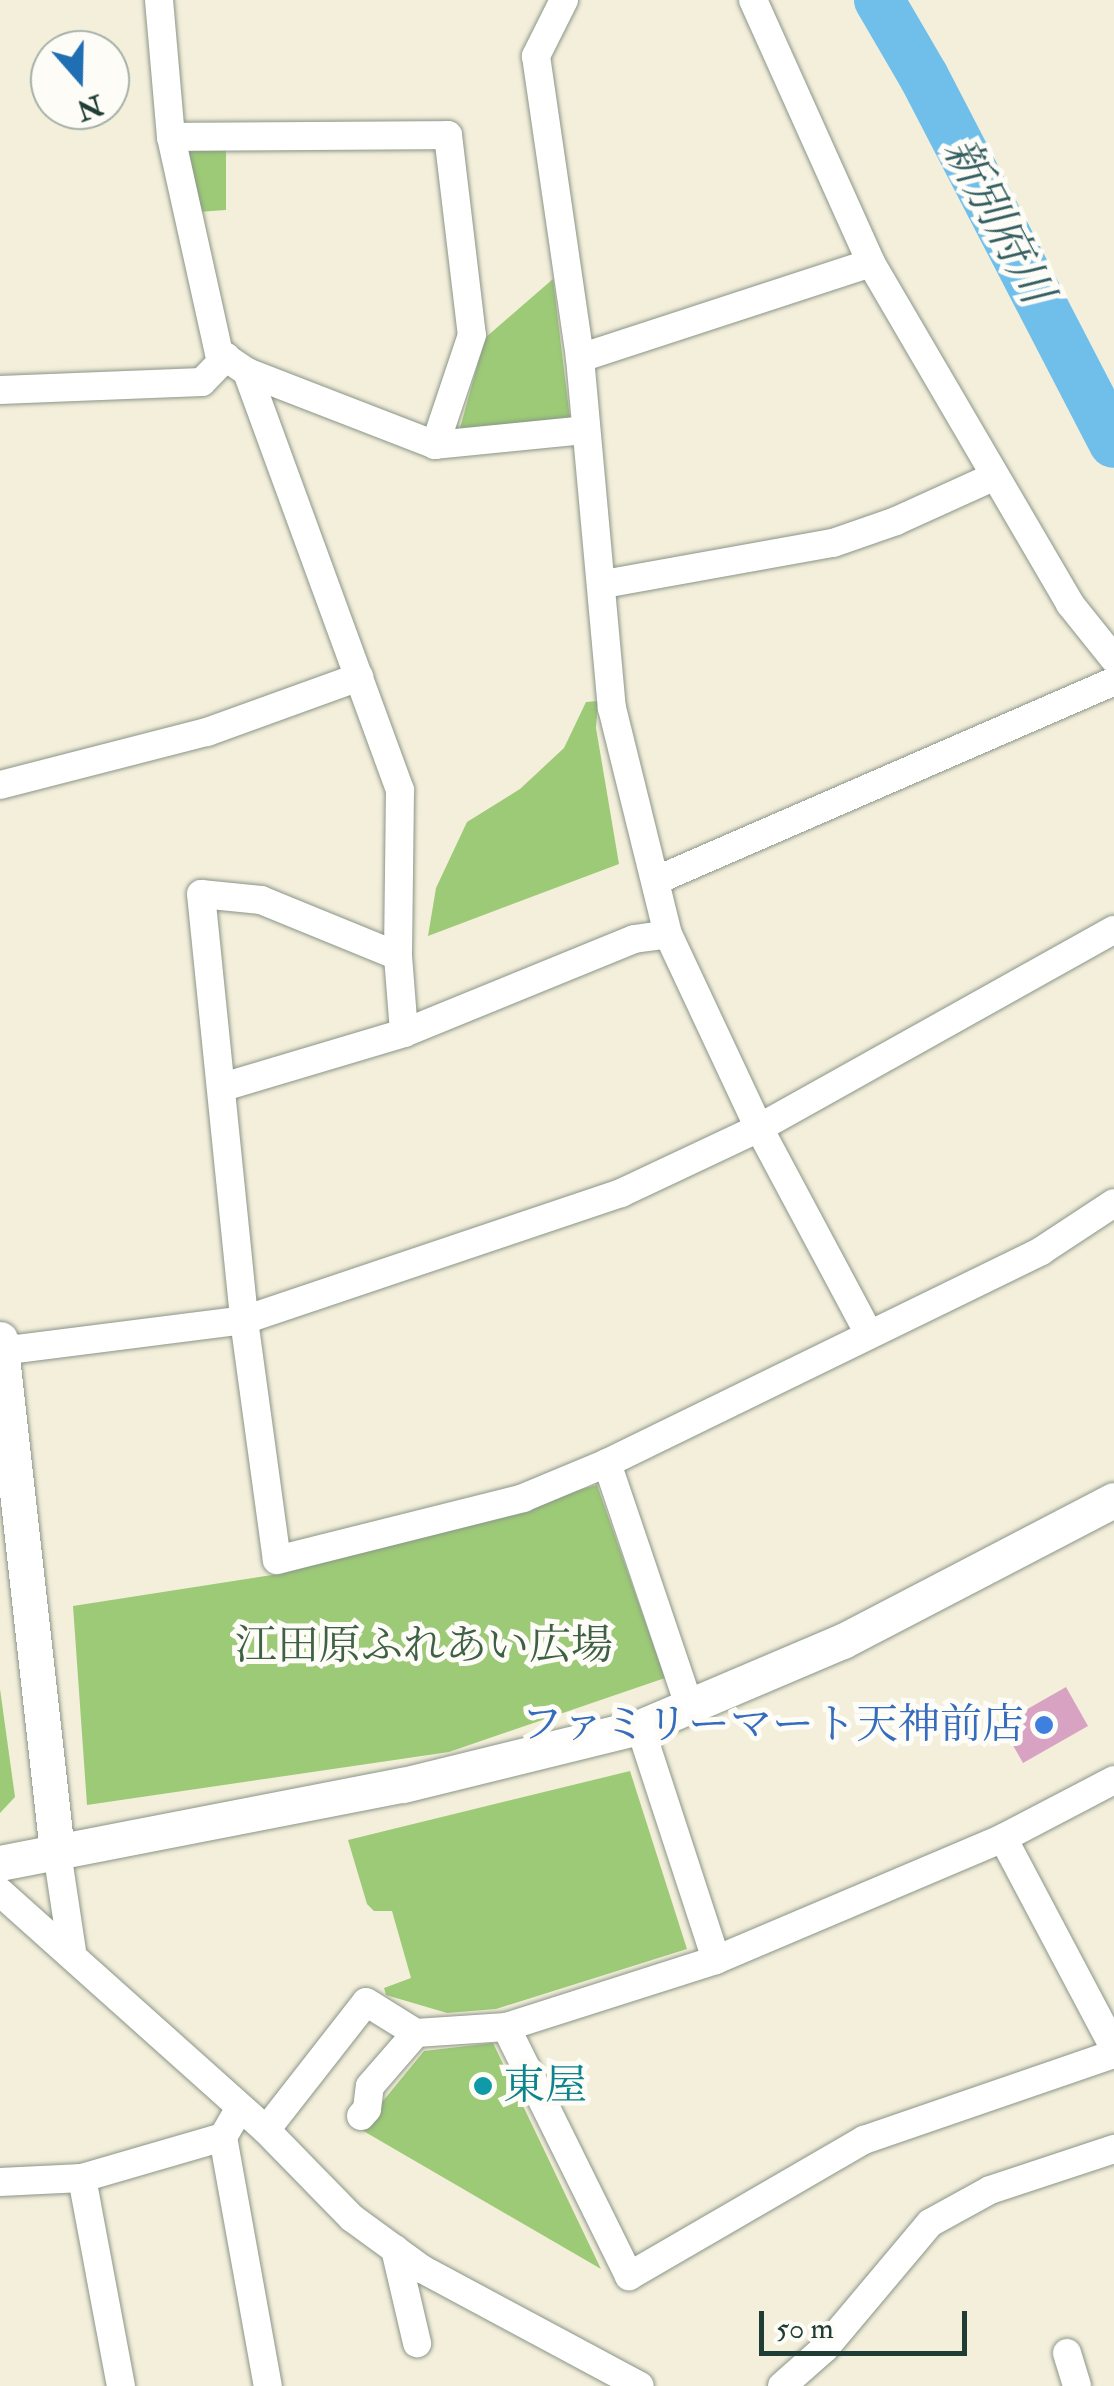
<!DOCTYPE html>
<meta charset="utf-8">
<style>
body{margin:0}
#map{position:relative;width:1114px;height:2386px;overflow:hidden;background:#f4efdb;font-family:"IM FELL Double Pica","Noto Serif JP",serif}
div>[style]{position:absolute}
.green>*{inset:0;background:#9dca77}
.river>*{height:50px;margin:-25px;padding:0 25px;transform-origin:25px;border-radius:25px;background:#70bfeb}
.building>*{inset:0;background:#d8a2c2}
.roads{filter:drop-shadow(0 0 2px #8a9688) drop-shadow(0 0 2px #8a9688)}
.minor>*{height:28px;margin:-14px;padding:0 14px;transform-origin:14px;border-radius:14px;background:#fff}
.tertiary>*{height:35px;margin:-17.5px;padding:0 17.5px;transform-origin:17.5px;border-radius:17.5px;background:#fff}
.dots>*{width:28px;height:28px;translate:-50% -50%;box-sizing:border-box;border:5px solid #fdfcf7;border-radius:50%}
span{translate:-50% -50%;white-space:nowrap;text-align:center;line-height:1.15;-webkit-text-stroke:10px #fdfcf7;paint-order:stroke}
.park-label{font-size:42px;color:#3e6045}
.shop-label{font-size:42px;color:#366cbe}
.right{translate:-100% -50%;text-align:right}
.culture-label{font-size:42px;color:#0d838f}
.left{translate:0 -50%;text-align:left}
.water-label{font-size:45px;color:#335e62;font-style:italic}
.north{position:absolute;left:30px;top:30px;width:100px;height:100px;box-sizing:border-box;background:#fdfcf7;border:2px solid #a4b0a9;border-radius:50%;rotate:160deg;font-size:28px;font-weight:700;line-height:40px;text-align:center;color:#1f3d34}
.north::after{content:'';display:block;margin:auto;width:35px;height:45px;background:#1f6fb2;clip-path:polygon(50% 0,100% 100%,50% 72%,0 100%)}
.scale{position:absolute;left:759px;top:2311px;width:208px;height:45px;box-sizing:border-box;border:5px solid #1f3d34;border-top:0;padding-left:12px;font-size:30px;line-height:35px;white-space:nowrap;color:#1f3d34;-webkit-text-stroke:8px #fdfcf7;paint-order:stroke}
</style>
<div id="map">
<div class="green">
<div style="clip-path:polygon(187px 150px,226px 150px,226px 210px,198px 212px)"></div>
<div style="clip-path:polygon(553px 279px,570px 419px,460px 428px,485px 338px)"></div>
<div style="clip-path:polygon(598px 701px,596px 728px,619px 864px,428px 936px,436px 888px,467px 822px,520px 789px,564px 748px,586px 702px)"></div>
<div style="clip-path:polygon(597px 1485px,665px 1678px,449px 1752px,87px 1805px,73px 1606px,285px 1573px)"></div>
<div style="clip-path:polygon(0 1689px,15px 1797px,0 1813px)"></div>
<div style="clip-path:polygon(630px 1771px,687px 1949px,496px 2009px,447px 2013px,386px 1995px,384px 1988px,411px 1978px,392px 1911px,374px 1911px,367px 1904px,348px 1840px)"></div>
<div style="clip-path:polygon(493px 2043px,601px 2269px,360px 2129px,424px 2051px)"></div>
</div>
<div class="river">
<div style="left:879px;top:0;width:89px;rotate:59.7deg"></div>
<div style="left:924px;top:77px;width:412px;rotate:62.6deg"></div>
</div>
<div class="building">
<div style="clip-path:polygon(1066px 1687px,1088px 1726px,1023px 1763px,1001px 1724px)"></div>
</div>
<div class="roads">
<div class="minor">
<div style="left:159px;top:0;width:138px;rotate:85deg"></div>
<div style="left:171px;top:137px;width:221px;rotate:77.5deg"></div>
<div style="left:219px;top:353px;width:34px;rotate:34deg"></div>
<div style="left:247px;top:372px;width:202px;rotate:21.2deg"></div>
<div style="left:435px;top:445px;width:151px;rotate:-5.7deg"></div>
<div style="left:564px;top:0;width:63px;rotate:116.6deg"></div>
<div style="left:536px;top:56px;width:305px;rotate:81.7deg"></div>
<div style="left:580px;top:358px;width:351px;rotate:84.8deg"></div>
<div style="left:612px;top:708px;width:233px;rotate:76.1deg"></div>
<div style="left:668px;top:934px;width:214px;rotate:64.9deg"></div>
<div style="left:759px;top:1128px;width:234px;rotate:61.9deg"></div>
<div style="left:753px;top:0;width:288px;rotate:65.8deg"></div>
<div style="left:871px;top:263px;width:395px;rotate:59.7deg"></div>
<div style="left:1070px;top:604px;width:70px;rotate:51.3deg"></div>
<div style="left:171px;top:137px;width:277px;rotate:-0.4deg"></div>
<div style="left:448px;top:135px;width:201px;rotate:83.2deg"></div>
<div style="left:472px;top:335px;width:116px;rotate:108.6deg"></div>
<div style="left:580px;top:358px;width:306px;rotate:-18.1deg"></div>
<div style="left:247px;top:372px;width:445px;rotate:69.9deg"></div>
<div style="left:400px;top:790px;width:166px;rotate:90.7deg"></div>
<div style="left:398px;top:956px;width:148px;rotate:-157.8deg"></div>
<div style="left:261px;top:900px;width:60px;rotate:-174.3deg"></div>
<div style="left:201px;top:894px;width:428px;rotate:84.2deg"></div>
<div style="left:244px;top:1320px;width:242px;rotate:82.2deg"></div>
<div style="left:277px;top:1560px;width:254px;rotate:-14.1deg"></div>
<div style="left:523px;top:1498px;width:91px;rotate:-22.6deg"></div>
<div style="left:607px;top:1463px;width:483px;rotate:-26deg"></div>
<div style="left:1041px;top:1251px;width:87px;rotate:-33.3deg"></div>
<div style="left:0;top:390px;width:202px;rotate:-2.3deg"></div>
<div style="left:202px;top:382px;width:35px;rotate:-46deg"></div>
<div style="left:604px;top:584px;width:233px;rotate:-10.2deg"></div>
<div style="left:833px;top:543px;width:67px;rotate:-19.2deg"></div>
<div style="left:896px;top:521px;width:107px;rotate:-24.4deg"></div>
<div style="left:0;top:785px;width:214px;rotate:-14.4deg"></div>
<div style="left:207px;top:732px;width:162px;rotate:-19.9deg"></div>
<div style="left:657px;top:880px;width:498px;rotate:-23.5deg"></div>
<div style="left:398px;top:956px;width:77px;rotate:85.5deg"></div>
<div style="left:223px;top:1087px;width:189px;rotate:-16.6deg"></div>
<div style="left:404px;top:1033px;width:248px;rotate:-22.2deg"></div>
<div style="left:634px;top:939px;width:34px;rotate:-8deg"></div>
<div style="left:0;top:1351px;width:246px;rotate:-7.2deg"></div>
<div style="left:244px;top:1320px;width:398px;rotate:-18.6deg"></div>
<div style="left:621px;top:1193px;width:153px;rotate:-25.2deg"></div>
<div style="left:759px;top:1128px;width:406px;rotate:-29.2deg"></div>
<div style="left:607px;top:1463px;width:259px;rotate:71.3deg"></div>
<div style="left:640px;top:1727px;width:245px;rotate:71.9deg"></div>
<div style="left:1003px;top:1838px;width:238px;rotate:62.1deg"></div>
<div style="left:57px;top:1852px;width:100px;rotate:81.4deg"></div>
<div style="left:0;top:1892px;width:357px;rotate:41.8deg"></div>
<div style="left:266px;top:2130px;width:123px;rotate:45.7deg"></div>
<div style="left:352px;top:2218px;width:87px;rotate:36.1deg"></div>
<div style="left:422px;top:2269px;width:247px;rotate:28.2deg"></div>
<div style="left:506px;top:2027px;width:278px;rotate:63.7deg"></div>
<div style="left:629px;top:2276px;width:272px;rotate:-30.1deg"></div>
<div style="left:864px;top:2140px;width:264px;rotate:-19deg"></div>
<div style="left:361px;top:2116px;width:9px;rotate:-49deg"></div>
<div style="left:367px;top:2109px;width:23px;rotate:-83deg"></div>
<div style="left:370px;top:2086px;width:70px;rotate:-49deg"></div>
<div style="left:266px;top:2130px;width:162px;rotate:-52deg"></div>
<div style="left:366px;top:2002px;width:59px;rotate:31.8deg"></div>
<div style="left:416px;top:2033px;width:90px;rotate:-3.8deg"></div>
<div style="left:506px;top:2027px;width:220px;rotate:-17.7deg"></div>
<div style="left:716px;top:1960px;width:312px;rotate:-23deg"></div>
<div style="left:1003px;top:1838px;width:125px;rotate:-27.6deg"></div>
<div style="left:223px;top:2137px;width:253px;rotate:79.8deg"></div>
<div style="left:82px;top:2178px;width:212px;rotate:79.4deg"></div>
<div style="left:0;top:2182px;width:82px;rotate:-2.8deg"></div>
<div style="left:82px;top:2178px;width:147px;rotate:-16.2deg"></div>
<div style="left:223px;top:2137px;width:32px;rotate:-60deg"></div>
<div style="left:395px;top:2249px;width:97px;rotate:76.8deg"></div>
<div style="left:1067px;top:2353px;width:34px;rotate:73deg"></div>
<div style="left:782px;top:2386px;width:57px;rotate:-41.5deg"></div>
<div style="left:825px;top:2348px;width:163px;rotate:-50deg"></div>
<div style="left:930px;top:2223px;width:68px;rotate:-28.8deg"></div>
<div style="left:990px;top:2190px;width:131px;rotate:-18.3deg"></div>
</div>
<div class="tertiary">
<div style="left:0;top:1339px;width:516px;rotate:83.66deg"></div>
<div style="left:0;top:1863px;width:410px;rotate:-11deg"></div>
<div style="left:403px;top:1785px;width:244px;rotate:-13.8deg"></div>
<div style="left:640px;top:1727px;width:220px;rotate:-23deg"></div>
<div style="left:843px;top:1641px;width:305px;rotate:-27.5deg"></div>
</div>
</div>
<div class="dots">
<div style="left:1044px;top:1725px;background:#3f7fe0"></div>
<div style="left:483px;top:2086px;background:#0f9aa8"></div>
</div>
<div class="park-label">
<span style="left:424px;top:1646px">江田原ふれあい広場</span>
</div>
<div class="shop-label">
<span class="right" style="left:1024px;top:1725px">ファミリーマート天神前店</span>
</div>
<div class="culture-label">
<span class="left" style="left:503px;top:2086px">東屋</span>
</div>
<div class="water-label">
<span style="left:997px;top:221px;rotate:62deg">新別府川</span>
</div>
<div class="north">N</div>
<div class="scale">50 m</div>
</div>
